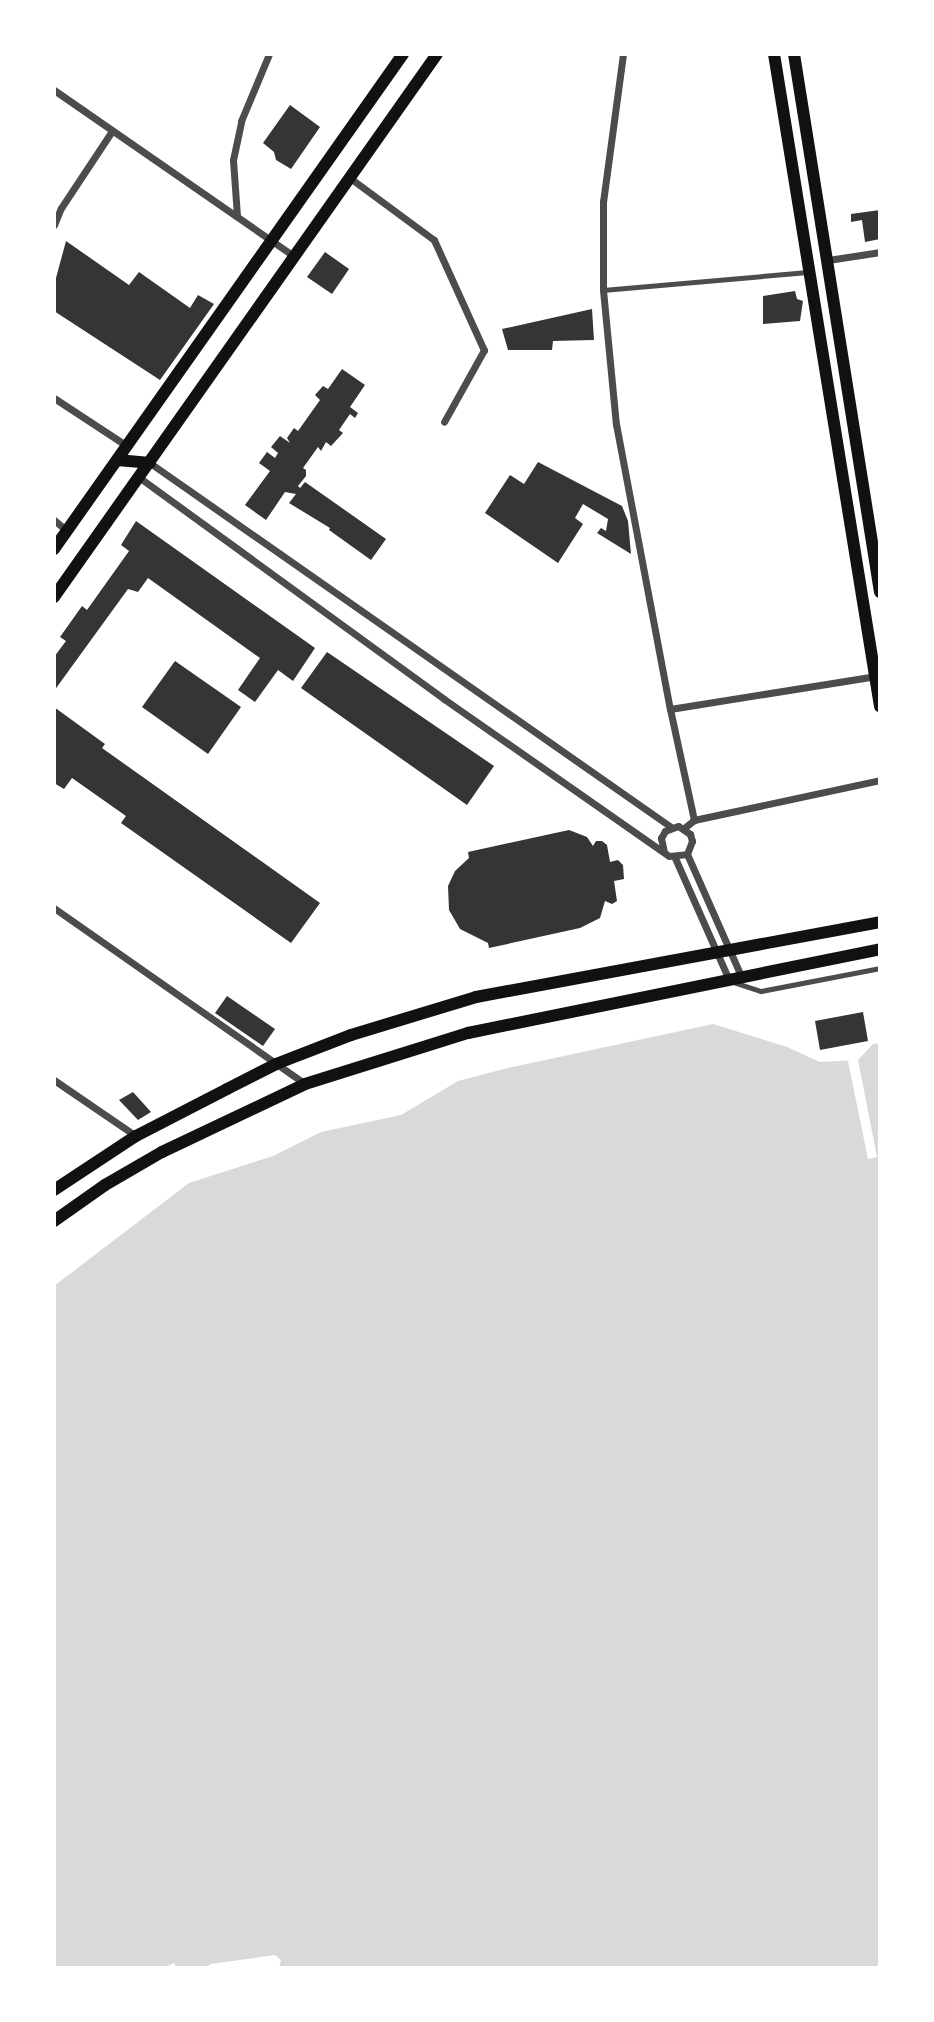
<!DOCTYPE html>
<style>
body{margin:0}
#map{position:relative;width:934px;height:2022px;overflow:hidden;background:#fff;font-family:"IBM Plex Sans",sans-serif}
div>[style]{position:absolute}
.water>*{inset:0;background:#d9d9d9}
.pier>*{inset:0;background:#fff}
.building>*{inset:0;background:#353535}
.service>*{height:4.5px;margin:-2.25px;padding:0 2.25px;transform-origin:2.25px;border-radius:2.25px;background:#4c4c4c}
.minor>*{height:7px;margin:-3.5px;padding:0 3.5px;transform-origin:3.5px;border-radius:3.5px;background:#4c4c4c}
.secondary>*{height:12px;margin:-6px;padding:0 6px;transform-origin:6px;border-radius:6px;background:#111}
.primary>*{height:12px;margin:-6px;padding:0 6px;transform-origin:6px;border-radius:6px;background:#111}
span{translate:-50% -50%;white-space:nowrap;text-align:center;line-height:1.15;-webkit-text-stroke:7px #fff;paint-order:stroke}
.frame{position:absolute;inset:0;border:56px solid #fff;pointer-events:none}
</style>
<div id="map">
<div class="water">
<div style="clip-path:polygon(713px 1024px,787px 1047px,820px 1062px,858px 1060px,873px 1044px,880px 1043px,880px 1968px,279px 1968px,281px 1960px,275px 1955px,211px 1964px,205px 1968px,177px 1968px,174px 1963px,164px 1968px,54px 1968px,54px 1286px,189px 1183px,273px 1156px,321px 1132px,401px 1115px,458px 1081px,508px 1068px)"></div>
</div>
<div class="pier">
<div style="clip-path:polygon(858px 1055px,858px 1060px,877px 1157px,868px 1159px,848px 1061px,848px 1058px)"></div>
</div>
<div class="building">
<div style="clip-path:polygon(290px 105px,320px 127px,291px 169px,276px 160px,274px 152px,263px 143px)"></div>
<div style="clip-path:polygon(880px 210px,880px 239px,865px 242px,862px 220px,851px 222px,851px 214px)"></div>
<div style="clip-path:polygon(66px 241px,129px 285px,139px 272px,190px 308px,198px 295px,214px 304px,160px 380px,54px 311px,56px 278px)"></div>
<div style="clip-path:polygon(325px 252px,349px 269px,332px 294px,307px 277px)"></div>
<div style="clip-path:polygon(795px 291px,797px 299px,803px 301px,800px 321px,763px 324px,763px 296px)"></div>
<div style="clip-path:polygon(592px 309px,594px 340px,553px 341px,552px 350px,508px 350px,502px 329px)"></div>
<div style="clip-path:polygon(342px 369px,365px 385px,350px 407px,358px 413px,355px 418px,350px 414px,339px 430px,343px 433px,331px 446px,326px 442px,321px 451px,318px 447px,303px 468px,306px 470px,306px 476px,298px 486px,300px 488px,305px 482px,386px 539px,371px 560px,329px 530px,330px 528px,289px 503px,296px 494px,285px 492px,266px 520px,245px 505px,270px 471px,259px 463px,267px 452px,275px 458px,278px 453px,271px 447px,280px 436px,290px 443px,287px 438px,294px 428px,298px 431px,320px 400px,315px 395px,323px 386px,328px 389px)"></div>
<div style="clip-path:polygon(538px 462px,622px 506px,628px 521px,631px 554px,597px 533px,601px 528px,606px 531px,608px 519px,583px 504px,575px 518px,583px 524px,558px 563px,485px 513px,510px 475px,524px 484px)"></div>
<div style="clip-path:polygon(136px 521px,315px 648px,293px 681px,278px 670px,255px 702px,238px 690px,260px 658px,148px 578px,138px 592px,128px 589px,54px 691px,54px 657px,66px 641px,60px 637px,82px 606px,87px 610px,129px 551px,121px 545px)"></div>
<div style="clip-path:polygon(327px 652px,494px 766px,467px 805px,301px 688px)"></div>
<div style="clip-path:polygon(175px 661px,241px 707px,208px 754px,142px 707px)"></div>
<div style="clip-path:polygon(54px 707px,105px 744px,102px 748px,320px 903px,291px 943px,121px 823px,126px 816px,72px 778px,64px 789px,54px 783px)"></div>
<div style="clip-path:polygon(569px 830px,587px 837px,593px 846px,596px 841px,602px 841px,607px 845px,610px 862px,618px 860px,623px 865px,624px 879px,614px 881px,617px 901px,612px 904px,605px 901px,600px 918px,580px 928px,489px 948px,488px 943px,460px 929px,449px 910px,448px 886px,455px 871px,469px 858px,468px 852px)"></div>
<div style="clip-path:polygon(227px 996px,275px 1029px,263px 1046px,215px 1013px)"></div>
<div style="clip-path:polygon(863px 1012px,868px 1041px,820px 1050px,815px 1021px)"></div>
<div style="clip-path:polygon(133px 1092px,151px 1112px,138px 1120px,119px 1100px)"></div>
</div>
<div class="service">
<div style="left:603px;top:290px;width:205px;rotate:-5deg"></div>
<div style="left:736px;top:983px;width:26px;rotate:18deg"></div>
<div style="left:761px;top:991px;width:121px;rotate:-10.9deg"></div>
</div>
<div class="minor">
<div style="left:623px;top:54px;width:148px;rotate:97.7deg"></div>
<div style="left:603px;top:201px;width:89px;rotate:90deg"></div>
<div style="left:603px;top:290px;width:135px;rotate:84.5deg"></div>
<div style="left:616px;top:424px;width:290px;rotate:79.3deg"></div>
<div style="left:670px;top:709px;width:114px;rotate:77.8deg"></div>
<div style="left:694px;top:820px;width:13px;rotate:141deg"></div>
<div style="left:54px;top:90px;width:293px;rotate:34.7deg"></div>
<div style="left:350px;top:178px;width:104px;rotate:36.4deg"></div>
<div style="left:434px;top:240px;width:121px;rotate:65.6deg"></div>
<div style="left:484px;top:350px;width:82px;rotate:119.1deg"></div>
<div style="left:237px;top:216px;width:56px;rotate:-94.1deg"></div>
<div style="left:233px;top:160px;width:40px;rotate:-78deg"></div>
<div style="left:241px;top:121px;width:73px;rotate:-67.3deg"></div>
<div style="left:54px;top:225px;width:18px;rotate:-68deg"></div>
<div style="left:61px;top:208px;width:92px;rotate:-56.5deg"></div>
<div style="left:828px;top:260px;width:53px;rotate:-8.7deg"></div>
<div style="left:54px;top:398px;width:87px;rotate:33.3deg"></div>
<div style="left:150px;top:463px;width:636px;rotate:34.94deg"></div>
<div style="left:140px;top:478px;width:376px;rotate:36deg"></div>
<div style="left:444px;top:699px;width:274px;rotate:34.9deg"></div>
<div style="left:669px;top:856px;width:18px;rotate:-6deg"></div>
<div style="left:687px;top:854px;width:14px;rotate:-69deg"></div>
<div style="left:692px;top:841px;width:7px;rotate:-106deg"></div>
<div style="left:690px;top:834px;width:14px;rotate:-146deg"></div>
<div style="left:678px;top:826px;width:14px;rotate:159deg"></div>
<div style="left:665px;top:831px;width:8px;rotate:120deg"></div>
<div style="left:661px;top:838px;width:14px;rotate:78deg"></div>
<div style="left:54px;top:520px;width:17px;rotate:40deg"></div>
<div style="left:670px;top:709px;width:209px;rotate:-9.1deg"></div>
<div style="left:694px;top:820px;width:190px;rotate:-12.1deg"></div>
<div style="left:687px;top:854px;width:136px;rotate:66.1deg"></div>
<div style="left:675px;top:858px;width:133px;rotate:66.1deg"></div>
<div style="left:54px;top:908px;width:307px;rotate:35deg"></div>
<div style="left:54px;top:1080px;width:99px;rotate:34.3deg"></div>
</div>
<div class="secondary">
<div style="left:774px;top:54px;width:661px;rotate:80.77deg"></div>
<div style="left:794px;top:54px;width:545px;rotate:80.92deg"></div>
<div style="left:54px;top:1190px;width:98px;rotate:-33.4deg"></div>
<div style="left:136px;top:1136px;width:102px;rotate:-27.3deg"></div>
<div style="left:227px;top:1089px;width:55px;rotate:-27deg"></div>
<div style="left:276px;top:1064px;width:80px;rotate:-21.1deg"></div>
<div style="left:351px;top:1035px;width:131px;rotate:-16.9deg"></div>
<div style="left:476px;top:997px;width:411px;rotate:-10.5deg"></div>
<div style="left:54px;top:1221px;width:62px;rotate:-35.2deg"></div>
<div style="left:105px;top:1185px;width:66px;rotate:-30.1deg"></div>
<div style="left:162px;top:1152px;width:158px;rotate:-25.4deg"></div>
<div style="left:305px;top:1084px;width:171px;rotate:-17.4deg"></div>
<div style="left:468px;top:1033px;width:420px;rotate:-11.5deg"></div>
</div>
<div class="primary">
<div style="left:117px;top:460px;width:33px;rotate:5deg"></div>
<div style="left:54px;top:549px;width:606px;rotate:-54.81deg"></div>
<div style="left:54px;top:597px;width:664px;rotate:-54.8deg"></div>
</div>
<div class="frame"></div>
</div>
